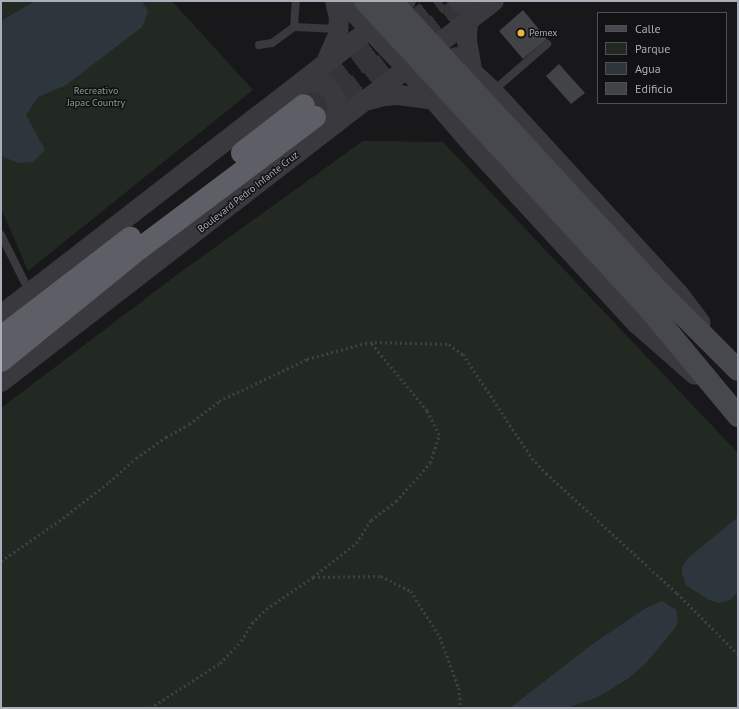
<!DOCTYPE html>
<style>
body{margin:0}
#map{position:relative;width:739px;height:709px;overflow:hidden;background:#181719;font-family:"PT Sans",sans-serif}
div>[style]{position:absolute}
.green>*{inset:0;background:#222923}
.water>*{inset:0;background:#2e363d}
.building>*{inset:0;background:#424346}
.trunk-tunnel>*{height:22px;margin-top:-11px;transform-origin:0;background:repeating-linear-gradient(90deg,#353539 0 22px,transparent 0 33px)}
.path>*{height:2.5px;margin-top:-1.25px;transform-origin:0;background:repeating-linear-gradient(90deg,#3f4045 0 2px,transparent 0 5px)}
.service>*{height:8px;margin:-4px;padding:0 4px;transform-origin:4px;border-radius:4px;background:#39393e}
.tertiary>*{height:20px;margin:-10px;padding:0 10px;transform-origin:10px;border-radius:10px;background:#39393e}
.secondary>*{height:22px;margin:-11px;padding:0 11px;transform-origin:11px;border-radius:11px;background:#47484e}
.trunk>*{height:22px;margin:-11px;padding:0 11px;transform-origin:11px;border-radius:11px;background:#5d5e66}
.secondary-bridge>*{height:22px;margin:-11px;padding:0 11px;transform-origin:11px;border-radius:11px;background:#47484e}
.dots>*{width:11px;height:11px;translate:-50% -50%;box-sizing:border-box;border:2px solid #121214;border-radius:50%}
span{translate:-50% -50%;white-space:nowrap;text-align:center;line-height:1.15;-webkit-text-stroke:3px #121214;paint-order:stroke}
.poi-label{font-size:10px;color:#aaaeb9}
.left{translate:0 -50%;text-align:left}
.park-label{font-size:10px;color:#82a285}
.street-label{font-size:10px;color:#aaaeb9}
.frame{position:absolute;inset:0;border:2px solid #aaaeb9;pointer-events:none}
.legend{position:absolute;left:597px;top:12px;width:130px;height:92px;box-sizing:border-box;background:#121214;border:1px solid #4f5056;margin:0;padding:5px 7px;list-style:none;font-size:12px;color:#aaaeb9}
.legend li{display:flex;align-items:center;gap:8px;height:20px}
.legend b{width:20px;border:1px solid #4f5056}
</style>
<div id="map">
<div class="green">
<div style="clip-path:polygon(1px 1px,172px 1px,253px 90px,28px 271px,1px 208px)"></div>
<div style="clip-path:polygon(363px 141px,443px 142px,738px 453px,738px 708px,1px 708px,1px 408px,182px 271px)"></div>
</div>
<div class="water">
<div style="clip-path:polygon(35px 1px,142px 1px,148px 11px,142px 27px,66px 85px,38px 97px,26px 115px,45px 150px,33px 162px,18px 163px,1px 156px,1px 21px)"></div>
<div style="clip-path:polygon(738px 517px,738px 592px,730px 600px,719px 603px,709px 600px,686px 585px,682px 574px,682px 568px,687px 559px)"></div>
<div style="clip-path:polygon(662px 601px,676px 610px,678px 620px,676px 627px,646px 663px,629px 678px,598px 697px,567px 708px,510px 708px,594px 643px,646px 608px)"></div>
</div>
<div class="building">
<div style="clip-path:polygon(523px 10px,547px 39px,523px 59px,499px 31px)"></div>
<div style="clip-path:polygon(559px 64px,585px 93px,571px 104px,546px 76px)"></div>
</div>
<div class="trunk-tunnel">
<div style="left:304px;top:105px;width:172px;rotate:-37.2deg"></div>
<div style="left:315px;top:117px;width:192px;rotate:-37.2deg"></div>
</div>
<div class="path">
<div style="left:1px;top:561px;width:70px;rotate:-34.6deg"></div>
<div style="left:59px;top:521px;width:63px;rotate:-38deg"></div>
<div style="left:109px;top:482px;width:36px;rotate:-42deg"></div>
<div style="left:136px;top:458px;width:37px;rotate:-35deg"></div>
<div style="left:166px;top:437px;width:26px;rotate:-29deg"></div>
<div style="left:189px;top:424px;width:38px;rotate:-37deg"></div>
<div style="left:219px;top:401px;width:98px;rotate:-25.5deg"></div>
<div style="left:307px;top:359px;width:65px;rotate:-15.1deg"></div>
<div style="left:370px;top:342px;width:79px;rotate:1.5deg"></div>
<div style="left:449px;top:344px;width:17px;rotate:36deg"></div>
<div style="left:463px;top:354px;width:125px;rotate:56.4deg"></div>
<div style="left:532px;top:458px;width:21px;rotate:47deg"></div>
<div style="left:546px;top:473px;width:178px;rotate:42.5deg"></div>
<div style="left:677px;top:593px;width:86px;rotate:45deg"></div>
<div style="left:313px;top:577px;width:68px;rotate:-0.8deg"></div>
<div style="left:381px;top:576px;width:34px;rotate:27deg"></div>
<div style="left:411px;top:591px;width:54px;rotate:57.8deg"></div>
<div style="left:440px;top:637px;width:54px;rotate:69.6deg"></div>
<div style="left:459px;top:688px;width:20px;rotate:84deg"></div>
<div style="left:150px;top:708px;width:83px;rotate:-32.7deg"></div>
<div style="left:220px;top:663px;width:30px;rotate:-46deg"></div>
<div style="left:241px;top:641px;width:21px;rotate:-59deg"></div>
<div style="left:252px;top:623px;width:20px;rotate:-45deg"></div>
<div style="left:266px;top:609px;width:57px;rotate:-34.2deg"></div>
<div style="left:313px;top:577px;width:55px;rotate:-38.3deg"></div>
<div style="left:356px;top:543px;width:27px;rotate:-57deg"></div>
<div style="left:371px;top:520px;width:31px;rotate:-37deg"></div>
<div style="left:396px;top:501px;width:51px;rotate:-48.2deg"></div>
<div style="left:430px;top:463px;width:29px;rotate:-72deg"></div>
<div style="left:439px;top:435px;width:27px;rotate:-117deg"></div>
<div style="left:427px;top:411px;width:89px;rotate:-129.6deg"></div>
</div>
<div class="service">
<div style="left:294px;top:27px;width:26px;rotate:-86deg"></div>
<div style="left:259px;top:45px;width:13px;rotate:-9deg"></div>
<div style="left:272px;top:43px;width:27px;rotate:-36deg"></div>
<div style="left:294px;top:27px;width:44px;rotate:2.6deg"></div>
<div style="left:493px;top:91px;width:72px;rotate:-41deg"></div>
<div style="left:1px;top:235px;width:65px;rotate:63.4deg"></div>
</div>
<div class="tertiary">
<div style="left:343px;top:1px;width:93px;rotate:46.7deg"></div>
<div style="left:407px;top:69px;width:104px;rotate:49.3deg"></div>
<div style="left:475px;top:148px;width:239px;rotate:47.4deg"></div>
<div style="left:637px;top:324px;width:77px;rotate:41.3deg"></div>
<div style="left:459px;top:1px;width:4px;rotate:34deg"></div>
<div style="left:462px;top:3px;width:26px;rotate:7deg"></div>
<div style="left:468px;top:20px;width:21px;rotate:93deg"></div>
<div style="left:467px;top:41px;width:34px;rotate:80deg"></div>
<div style="left:456px;top:57px;width:50px;rotate:42.6deg"></div>
<div style="left:493px;top:91px;width:275px;rotate:47.5deg"></div>
<div style="left:679px;top:294px;width:36px;rotate:53deg"></div>
<div style="left:326px;top:62px;width:30px;rotate:-66deg"></div>
<div style="left:338px;top:35px;width:17px;rotate:-87deg"></div>
<div style="left:339px;top:18px;width:17px;rotate:-103deg"></div>
<div style="left:300px;top:85px;width:14px;rotate:-17deg"></div>
<div style="left:313px;top:81px;width:9px;rotate:13deg"></div>
<div style="left:322px;top:83px;width:11px;rotate:38deg"></div>
<div style="left:331px;top:90px;width:11px;rotate:63deg"></div>
<div style="left:336px;top:100px;width:11px;rotate:85deg"></div>
<div style="left:337px;top:111px;width:10px;rotate:107deg"></div>
<div style="left:334px;top:121px;width:10px;rotate:127deg"></div>
<div style="left:369px;top:100px;width:16px;rotate:-15deg"></div>
<div style="left:384px;top:96px;width:15px;rotate:-4deg"></div>
<div style="left:399px;top:95px;width:35px;rotate:8deg"></div>
<div style="left:1px;top:315px;width:512px;rotate:-37.79deg"></div>
<div style="left:1px;top:382px;width:623px;rotate:-37.7deg"></div>
</div>
<div class="secondary">
<div style="left:655px;top:287px;width:117px;rotate:45deg"></div>
<div style="left:645px;top:304px;width:146px;rotate:50.3deg"></div>
</div>
<div class="trunk">
<div style="left:242px;top:153px;width:78px;rotate:-37.7deg"></div>
<div style="left:1px;top:337px;width:163px;rotate:-37.5deg"></div>
<div style="left:1px;top:361px;width:178px;rotate:-39.1deg"></div>
<div style="left:139px;top:249px;width:220px;rotate:-36.9deg"></div>
</div>
<div class="secondary-bridge">
<div style="left:365px;top:1px;width:413px;rotate:47.3deg"></div>
<div style="left:391px;top:1px;width:389px;rotate:47.3deg"></div>
</div>
<div class="dots">
<div style="left:521px;top:33px;background:#e9b440"></div>
</div>
<div class="poi-label">
<span class="left" style="left:529px;top:33px">Pemex</span>
</div>
<div class="park-label">
<span style="left:96px;top:96px">Recreativo<br>Japac Country</span>
</div>
<div class="street-label">
<span style="left:248px;top:192px;rotate:-38deg">Boulevard Pedro Infante Cruz</span>
</div>
<div class="frame"></div>
<ul class="legend">
<li><b style="height:5px;background:#47484e"></b>Calle</li>
<li><b style="height:11px;background:#222923"></b>Parque</li>
<li><b style="height:11px;background:#2e363d"></b>Agua</li>
<li><b style="height:11px;background:#424346"></b>Edificio</li>
</ul>
</div>
